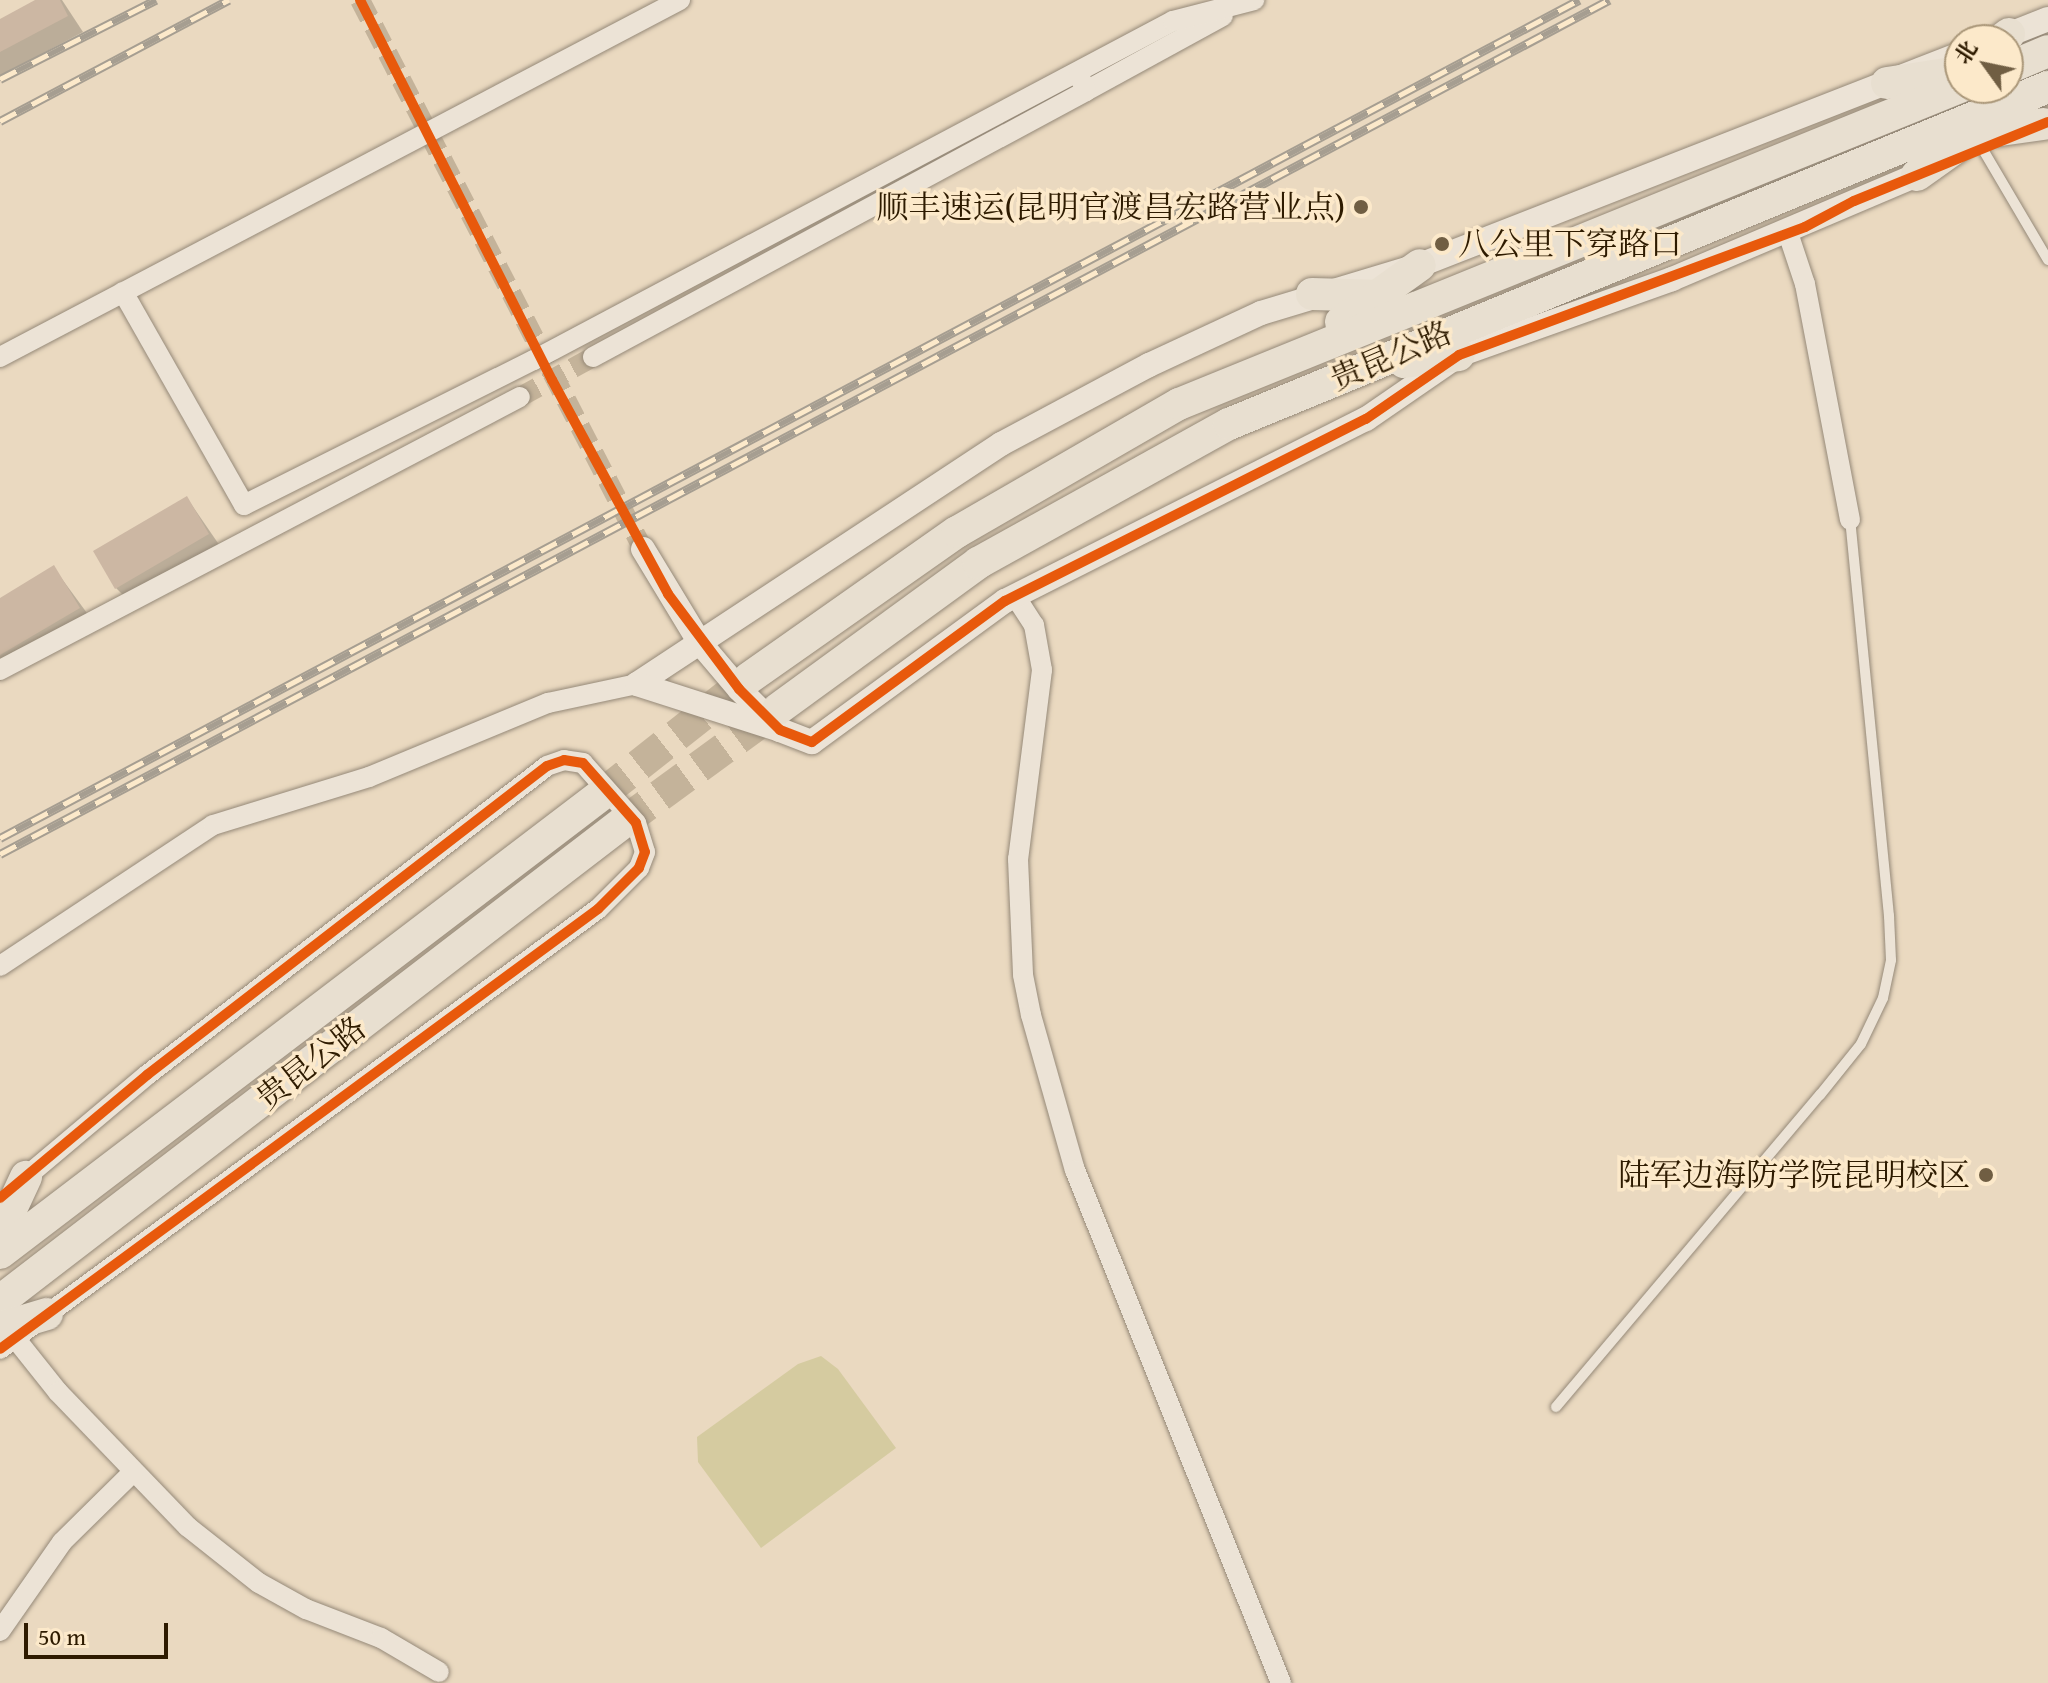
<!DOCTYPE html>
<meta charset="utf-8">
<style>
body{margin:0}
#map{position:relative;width:2048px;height:1683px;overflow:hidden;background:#ead9c0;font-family:"Gentium Book Plus","Noto Serif SC",serif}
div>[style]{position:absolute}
.green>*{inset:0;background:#d5cba0}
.shadow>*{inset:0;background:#0003}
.building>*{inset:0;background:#ccb7a3}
.minor-tunnel>*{height:20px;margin-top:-10px;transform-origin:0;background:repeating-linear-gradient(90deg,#c4b39a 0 20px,transparent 0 30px)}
.trunk-tunnel>*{height:32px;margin-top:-16px;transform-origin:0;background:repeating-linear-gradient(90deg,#c4b39a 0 32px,transparent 0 48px)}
.roads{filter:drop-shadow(0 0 2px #958978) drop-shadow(0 0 2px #958978)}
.service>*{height:10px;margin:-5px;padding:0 5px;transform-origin:5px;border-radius:5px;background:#ece3d6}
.minor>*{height:20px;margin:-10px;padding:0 10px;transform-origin:10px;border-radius:10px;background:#ece3d6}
.tertiary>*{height:24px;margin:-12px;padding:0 12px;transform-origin:12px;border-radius:12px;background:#ece3d6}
.trunk>*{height:32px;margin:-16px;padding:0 16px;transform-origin:16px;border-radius:16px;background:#e8dfd0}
.rail>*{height:9px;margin-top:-4.5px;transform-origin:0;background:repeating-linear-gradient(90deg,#fce9ca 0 18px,#a69e91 0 36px);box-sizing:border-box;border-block:2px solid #a69e91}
.cycleway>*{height:10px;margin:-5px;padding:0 5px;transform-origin:5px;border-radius:5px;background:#e8590c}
.dots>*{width:22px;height:22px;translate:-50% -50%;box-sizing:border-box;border:4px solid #fce9ca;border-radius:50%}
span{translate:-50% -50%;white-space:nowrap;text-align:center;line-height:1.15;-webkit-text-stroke:7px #fce9ca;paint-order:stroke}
.poi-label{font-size:32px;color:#2e1b00}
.right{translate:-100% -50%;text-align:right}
.left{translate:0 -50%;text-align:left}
.street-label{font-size:32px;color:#2e1b00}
.north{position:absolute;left:1944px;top:24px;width:80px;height:80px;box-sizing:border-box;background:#fce9ca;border:2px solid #aa9779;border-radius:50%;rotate:303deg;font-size:22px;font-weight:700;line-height:32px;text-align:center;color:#2e1b00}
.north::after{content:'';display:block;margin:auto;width:28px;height:36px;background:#705e43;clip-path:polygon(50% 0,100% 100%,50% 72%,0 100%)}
.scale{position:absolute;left:24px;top:1623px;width:144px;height:36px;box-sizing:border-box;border:4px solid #2e1b00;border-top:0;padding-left:10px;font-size:24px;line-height:28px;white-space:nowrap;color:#2e1b00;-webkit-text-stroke:6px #fce9ca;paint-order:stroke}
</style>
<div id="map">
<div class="green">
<div style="clip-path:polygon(821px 1356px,838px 1369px,896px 1448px,761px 1548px,698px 1462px,697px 1437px,798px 1364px)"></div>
</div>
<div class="shadow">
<div style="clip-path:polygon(39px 0,62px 0,83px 32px,0 76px,0 21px)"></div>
<div style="clip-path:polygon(187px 498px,220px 546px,128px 600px,116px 588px)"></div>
<div style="clip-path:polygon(54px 568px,95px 624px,0 681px,0 600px)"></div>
</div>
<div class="building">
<div style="clip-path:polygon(35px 0,60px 0,68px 16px,0 52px,0 19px)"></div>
<div style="clip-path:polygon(187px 496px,209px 534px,115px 589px,93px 551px)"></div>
<div style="clip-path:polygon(54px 565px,80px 608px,0 655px,0 598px)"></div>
</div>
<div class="minor-tunnel">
<div style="left:360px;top:0;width:618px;rotate:62.73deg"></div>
<div style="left:520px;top:397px;width:83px;rotate:-28.7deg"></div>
</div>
<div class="trunk-tunnel">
<div style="left:601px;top:795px;width:189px;rotate:-38.3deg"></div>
<div style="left:621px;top:824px;width:195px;rotate:-36.2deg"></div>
</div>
<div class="roads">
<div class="service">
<div style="left:1982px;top:148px;width:130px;rotate:59.5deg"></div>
<div style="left:1556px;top:1407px;width:409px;rotate:-49.8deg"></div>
<div style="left:1820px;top:1095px;width:65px;rotate:-51.2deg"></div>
<div style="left:1861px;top:1044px;width:51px;rotate:-64.4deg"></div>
<div style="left:1883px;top:998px;width:39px;rotate:-78deg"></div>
<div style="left:1891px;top:960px;width:44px;rotate:-92.6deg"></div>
<div style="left:1889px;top:916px;width:398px;rotate:-95.6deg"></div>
</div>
<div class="minor">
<div style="left:1086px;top:91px;width:156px;rotate:-28.7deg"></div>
<div style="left:1788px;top:233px;width:54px;rotate:71.6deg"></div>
<div style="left:1805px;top:284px;width:240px;rotate:79.2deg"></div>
<div style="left:123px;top:292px;width:245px;rotate:60.4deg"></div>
<div style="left:244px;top:505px;width:324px;rotate:-26.6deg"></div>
<div style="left:534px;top:360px;width:723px;rotate:-27.95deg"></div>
<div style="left:1173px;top:21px;width:84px;rotate:-14.5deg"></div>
<div style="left:0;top:357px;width:768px;rotate:-27.7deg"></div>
<div style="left:593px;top:357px;width:560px;rotate:-28.35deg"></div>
<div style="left:1086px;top:91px;width:17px;rotate:-114deg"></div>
<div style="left:1015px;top:596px;width:35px;rotate:57deg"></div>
<div style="left:1034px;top:625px;width:46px;rotate:79.9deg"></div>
<div style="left:1042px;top:670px;width:191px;rotate:97.2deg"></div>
<div style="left:1018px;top:859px;width:116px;rotate:87.5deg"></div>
<div style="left:1023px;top:975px;width:41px;rotate:78.7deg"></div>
<div style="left:1031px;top:1015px;width:161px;rotate:74.2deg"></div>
<div style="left:1075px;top:1170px;width:553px;rotate:68.12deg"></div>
<div style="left:0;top:670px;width:587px;rotate:-27.7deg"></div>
<div style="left:0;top:966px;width:255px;rotate:-33.5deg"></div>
<div style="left:213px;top:825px;width:163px;rotate:-17.1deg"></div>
<div style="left:369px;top:777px;width:194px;rotate:-22.5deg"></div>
<div style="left:548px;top:703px;width:91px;rotate:-12.1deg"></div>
<div style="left:15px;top:1338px;width:69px;rotate:51.5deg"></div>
<div style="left:58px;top:1392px;width:187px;rotate:46.1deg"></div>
<div style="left:188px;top:1527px;width:90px;rotate:38.3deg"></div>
<div style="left:259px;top:1583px;width:54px;rotate:29deg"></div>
<div style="left:306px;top:1609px;width:80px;rotate:21.1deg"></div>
<div style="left:381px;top:1638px;width:67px;rotate:30.4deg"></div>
<div style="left:0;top:1349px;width:742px;rotate:-36.35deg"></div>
<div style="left:598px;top:909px;width:58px;rotate:-45deg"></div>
<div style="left:639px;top:868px;width:17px;rotate:-69deg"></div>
<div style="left:645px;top:852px;width:30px;rotate:-107deg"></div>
<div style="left:636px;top:823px;width:80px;rotate:-131.5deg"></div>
<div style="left:583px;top:763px;width:19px;rotate:-171deg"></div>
<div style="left:564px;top:760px;width:18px;rotate:161deg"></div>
<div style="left:547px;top:766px;width:505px;rotate:142.31deg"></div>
<div style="left:147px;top:1075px;width:158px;rotate:139.9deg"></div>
<div style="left:0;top:1631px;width:108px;rotate:-55.1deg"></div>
<div style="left:62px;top:1542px;width:100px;rotate:-44.6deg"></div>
</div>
<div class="tertiary">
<div style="left:1995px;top:40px;width:57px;rotate:-21.6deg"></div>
<div style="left:643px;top:549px;width:110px;rotate:58.8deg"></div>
<div style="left:700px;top:643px;width:60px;rotate:49.7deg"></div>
<div style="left:739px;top:689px;width:58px;rotate:45deg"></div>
<div style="left:780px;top:730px;width:34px;rotate:21deg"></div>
<div style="left:812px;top:742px;width:239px;rotate:-36.2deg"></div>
<div style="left:1005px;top:601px;width:404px;rotate:-26.8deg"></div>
<div style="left:1366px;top:419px;width:113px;rotate:-34.5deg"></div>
<div style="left:1459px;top:355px;width:226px;rotate:-19.6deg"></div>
<div style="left:1672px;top:279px;width:281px;rotate:-23deg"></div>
<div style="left:637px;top:684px;width:436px;rotate:-33.4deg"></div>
<div style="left:1001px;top:444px;width:168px;rotate:-28.1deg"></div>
<div style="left:1149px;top:365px;width:123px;rotate:-24.9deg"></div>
<div style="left:1261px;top:313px;width:166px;rotate:-16.8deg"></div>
<div style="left:1420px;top:265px;width:580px;rotate:-21.34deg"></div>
<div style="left:637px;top:684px;width:150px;rotate:17.8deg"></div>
</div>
<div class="trunk">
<div style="left:2001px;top:40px;width:10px;rotate:-37deg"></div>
<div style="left:2008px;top:68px;width:43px;rotate:-23deg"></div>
<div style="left:1887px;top:83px;width:74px;rotate:-8.6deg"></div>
<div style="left:1965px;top:135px;width:79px;rotate:-8deg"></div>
<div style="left:1917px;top:175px;width:85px;rotate:-35.4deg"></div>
<div style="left:1312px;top:294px;width:72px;rotate:1.6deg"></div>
<div style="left:1341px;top:322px;width:97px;rotate:-35.8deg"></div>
<div style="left:1404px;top:362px;width:55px;rotate:-7.3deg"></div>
<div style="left:749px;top:678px;width:254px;rotate:-35.1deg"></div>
<div style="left:957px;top:532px;width:256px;rotate:-30deg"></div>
<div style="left:1179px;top:404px;width:843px;rotate:-22.09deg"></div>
<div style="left:778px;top:709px;width:248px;rotate:-36.1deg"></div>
<div style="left:978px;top:563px;width:287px;rotate:-29deg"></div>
<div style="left:1229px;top:424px;width:886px;rotate:-22.37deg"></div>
<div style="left:0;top:1233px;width:62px;rotate:-65.1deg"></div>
<div style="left:0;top:1253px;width:756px;rotate:-37.31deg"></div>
<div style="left:0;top:1301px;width:783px;rotate:-37.53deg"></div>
<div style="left:0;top:1328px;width:49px;rotate:-16.6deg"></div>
</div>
</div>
<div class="rail">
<div style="left:0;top:79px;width:175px;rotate:-26.9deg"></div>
<div style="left:0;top:121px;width:259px;rotate:-27.9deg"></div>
<div style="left:0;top:838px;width:1788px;rotate:-27.96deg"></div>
<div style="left:0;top:854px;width:1822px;rotate:-27.96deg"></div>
</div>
<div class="cycleway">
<div style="left:360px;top:0;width:426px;rotate:63.2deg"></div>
<div style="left:552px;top:380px;width:243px;rotate:61.5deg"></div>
<div style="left:668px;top:594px;width:119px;rotate:53.2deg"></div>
<div style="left:739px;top:689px;width:58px;rotate:45deg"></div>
<div style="left:780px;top:730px;width:34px;rotate:21deg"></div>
<div style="left:812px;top:742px;width:239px;rotate:-36.2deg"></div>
<div style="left:1005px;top:601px;width:404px;rotate:-26.8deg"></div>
<div style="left:1366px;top:419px;width:113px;rotate:-34.5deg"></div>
<div style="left:1459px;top:355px;width:369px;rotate:-20.3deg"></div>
<div style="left:1805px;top:227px;width:55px;rotate:-28deg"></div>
<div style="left:1854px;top:201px;width:209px;rotate:-22.2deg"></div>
<div style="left:0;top:1198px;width:192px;rotate:-39.9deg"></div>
<div style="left:147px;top:1075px;width:505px;rotate:-37.69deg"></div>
<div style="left:547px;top:766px;width:18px;rotate:-19deg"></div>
<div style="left:564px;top:760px;width:19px;rotate:9deg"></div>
<div style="left:583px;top:763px;width:80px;rotate:48.5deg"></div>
<div style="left:636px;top:823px;width:30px;rotate:73deg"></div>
<div style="left:645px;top:852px;width:17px;rotate:111deg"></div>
<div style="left:639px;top:868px;width:58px;rotate:135deg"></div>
<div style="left:598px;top:909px;width:742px;rotate:143.65deg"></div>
</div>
<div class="dots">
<div style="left:1361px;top:207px;background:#705e43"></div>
<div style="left:1442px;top:244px;background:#705e43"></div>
<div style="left:1986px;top:1175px;background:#705e43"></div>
</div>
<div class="poi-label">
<span class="right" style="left:1345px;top:207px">顺丰速运(昆明官渡昌宏路营业点)</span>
<span class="left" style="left:1458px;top:244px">八公里下穿路口</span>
<span class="right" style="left:1970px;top:1175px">陆军边海防学院昆明校区</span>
</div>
<div class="street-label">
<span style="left:1391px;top:356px;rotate:-23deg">贵昆公路</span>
<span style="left:311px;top:1063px;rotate:-38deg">贵昆公路</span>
</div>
<div class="north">北</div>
<div class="scale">50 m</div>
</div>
